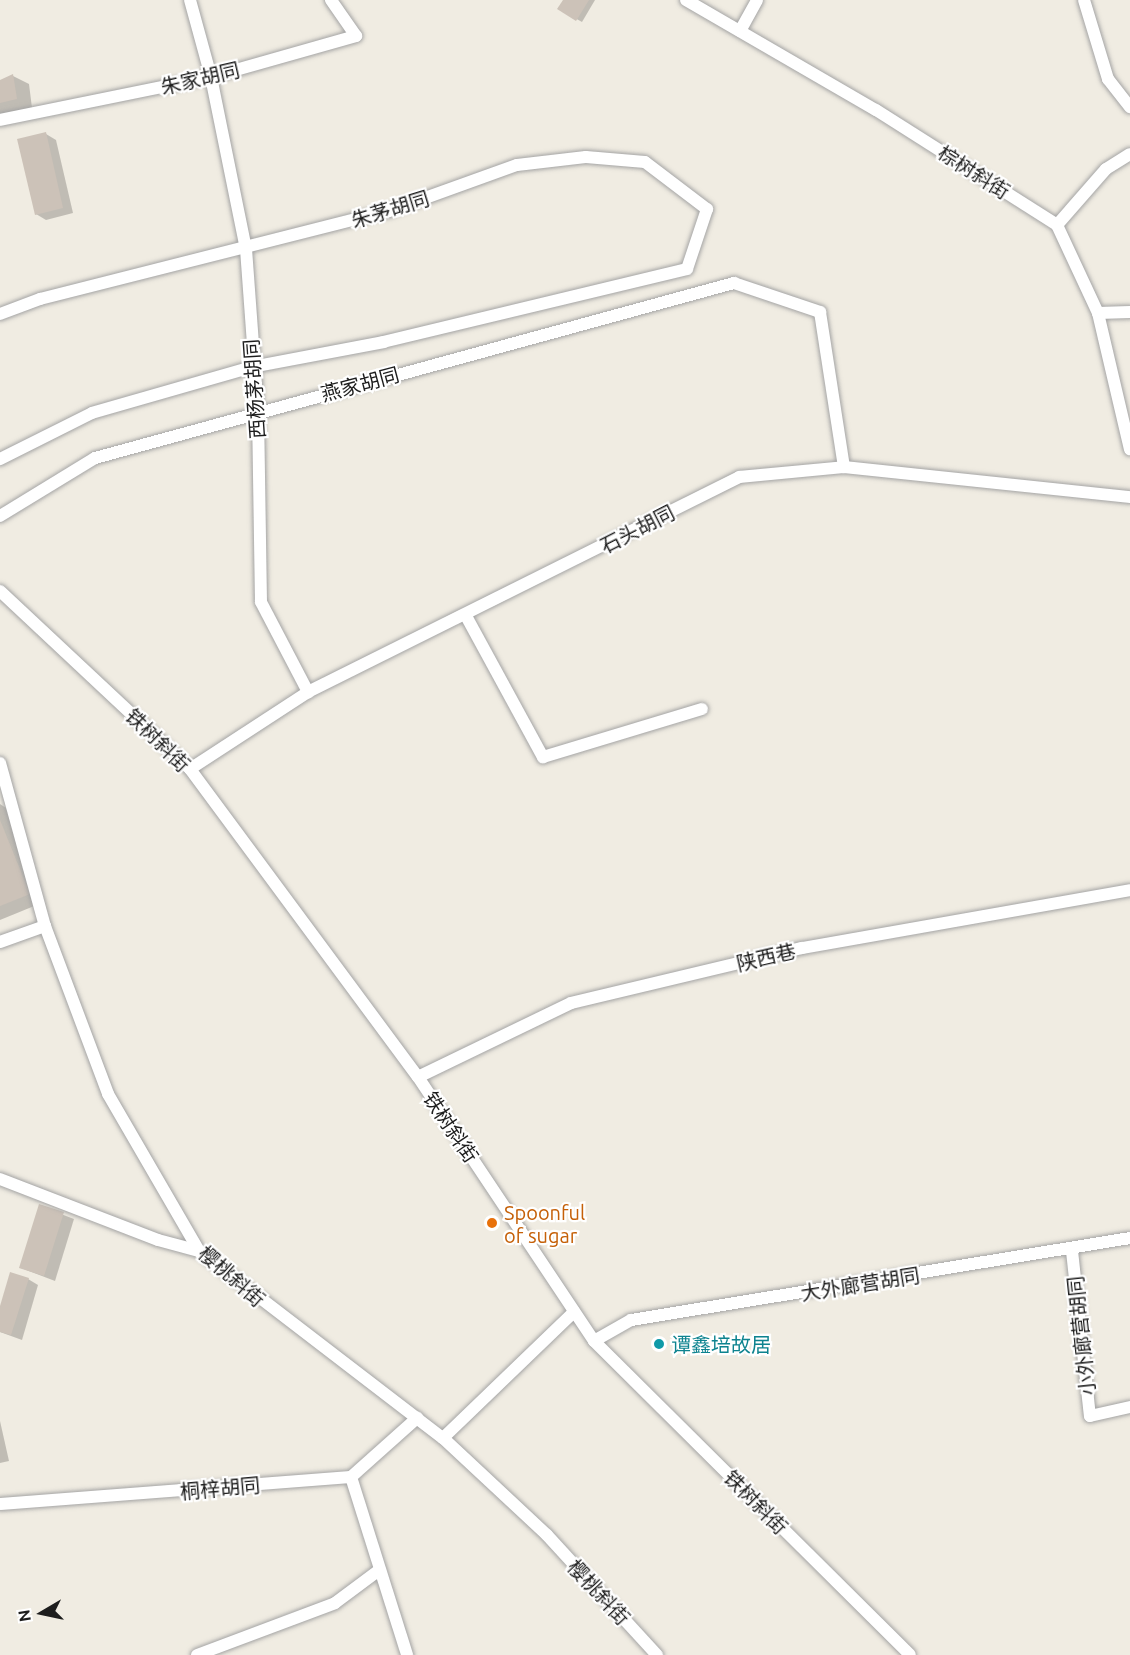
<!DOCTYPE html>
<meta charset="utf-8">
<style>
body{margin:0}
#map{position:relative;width:1130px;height:1655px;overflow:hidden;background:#f0ece2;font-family:Ubuntu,"Noto Sans SC",sans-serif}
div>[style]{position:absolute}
.shadow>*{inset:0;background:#0003}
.building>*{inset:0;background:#ccc2b8}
.roads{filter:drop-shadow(0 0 2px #a4a4a4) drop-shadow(0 0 2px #a4a4a4)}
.service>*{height:12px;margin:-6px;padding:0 6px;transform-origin:6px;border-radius:6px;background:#fff}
.dots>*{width:16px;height:16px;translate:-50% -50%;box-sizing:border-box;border:3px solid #fff;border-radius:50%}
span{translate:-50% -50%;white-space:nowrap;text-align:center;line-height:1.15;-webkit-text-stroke:4.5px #fff;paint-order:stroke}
.street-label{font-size:20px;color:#1d1d1d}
.food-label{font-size:20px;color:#c56008}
.left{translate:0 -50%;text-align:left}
.culture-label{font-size:20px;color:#0d838f}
.north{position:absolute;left:12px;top:1583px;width:60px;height:60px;-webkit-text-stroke:4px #fff;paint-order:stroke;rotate:261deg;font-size:16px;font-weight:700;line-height:24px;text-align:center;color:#1d1d1d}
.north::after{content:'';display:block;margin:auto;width:21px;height:27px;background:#1d1d1d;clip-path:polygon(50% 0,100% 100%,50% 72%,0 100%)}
</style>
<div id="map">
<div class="shadow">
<div style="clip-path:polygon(564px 0,595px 0,582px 22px,559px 9px)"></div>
<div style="clip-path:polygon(13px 76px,29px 84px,32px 108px,0 114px,0 81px)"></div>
<div style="clip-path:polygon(46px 134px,56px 140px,73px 213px,46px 220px,36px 214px)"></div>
<div style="clip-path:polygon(0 804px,6px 808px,44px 902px,0 920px)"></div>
<div style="clip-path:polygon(40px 1206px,74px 1219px,55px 1281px,21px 1268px)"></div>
<div style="clip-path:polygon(28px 1279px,38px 1285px,22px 1340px,0 1332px,0 1311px)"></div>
<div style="clip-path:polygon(0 1421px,9px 1461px,0 1463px)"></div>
</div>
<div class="building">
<div style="clip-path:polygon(563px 0,589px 0,576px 21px,557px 9px)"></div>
<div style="clip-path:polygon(13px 74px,17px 99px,0 103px,0 80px)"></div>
<div style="clip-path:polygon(46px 132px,63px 208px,35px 215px,17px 139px)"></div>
<div style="clip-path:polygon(0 820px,30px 894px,0 906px)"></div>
<div style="clip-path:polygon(39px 1204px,64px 1212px,44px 1276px,19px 1268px)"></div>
<div style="clip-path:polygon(10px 1272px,29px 1278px,11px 1335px,0 1332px,0 1306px)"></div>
</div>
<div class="roads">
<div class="service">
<div style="left:190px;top:0;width:80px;rotate:74.7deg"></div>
<div style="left:211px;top:77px;width:176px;rotate:78.5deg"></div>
<div style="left:246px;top:249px;width:163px;rotate:85.8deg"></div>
<div style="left:258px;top:412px;width:190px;rotate:89.1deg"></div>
<div style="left:261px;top:602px;width:102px;rotate:62.4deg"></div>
<div style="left:686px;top:0;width:220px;rotate:30.1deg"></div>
<div style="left:876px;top:110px;width:214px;rotate:32.4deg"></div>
<div style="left:1057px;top:225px;width:97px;rotate:65deg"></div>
<div style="left:1098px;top:313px;width:140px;rotate:76.8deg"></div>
<div style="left:1084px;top:0;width:83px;rotate:73.1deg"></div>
<div style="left:1108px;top:79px;width:36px;rotate:52deg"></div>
<div style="left:740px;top:31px;width:35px;rotate:-61deg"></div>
<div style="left:0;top:120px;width:215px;rotate:-11.5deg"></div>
<div style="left:211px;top:77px;width:151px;rotate:-15.8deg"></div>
<div style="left:356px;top:36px;width:44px;rotate:-124.8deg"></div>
<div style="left:1057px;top:225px;width:74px;rotate:-48.8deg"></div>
<div style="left:1106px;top:169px;width:28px;rotate:-32deg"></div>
<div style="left:1098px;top:313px;width:32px;rotate:-2deg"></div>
<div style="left:0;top:314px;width:43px;rotate:-20.6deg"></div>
<div style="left:40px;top:299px;width:360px;rotate:-14.2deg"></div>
<div style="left:389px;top:211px;width:136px;rotate:-19.8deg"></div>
<div style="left:517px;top:165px;width:69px;rotate:-6.6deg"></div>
<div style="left:586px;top:157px;width:59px;rotate:4.8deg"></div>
<div style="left:645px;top:162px;width:78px;rotate:37.2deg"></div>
<div style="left:707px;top:209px;width:63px;rotate:108.4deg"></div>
<div style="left:687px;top:269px;width:312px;rotate:166.5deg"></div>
<div style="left:384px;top:342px;width:134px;rotate:169.3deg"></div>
<div style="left:252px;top:367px;width:166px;rotate:164deg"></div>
<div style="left:92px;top:413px;width:103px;rotate:153.4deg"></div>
<div style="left:0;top:516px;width:111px;rotate:-31.4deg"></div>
<div style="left:95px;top:458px;width:663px;rotate:-15.32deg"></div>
<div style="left:734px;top:283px;width:91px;rotate:18.6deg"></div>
<div style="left:820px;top:312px;width:157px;rotate:81.2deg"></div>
<div style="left:0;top:591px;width:260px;rotate:43.1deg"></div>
<div style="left:190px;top:769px;width:383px;rotate:53.5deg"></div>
<div style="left:418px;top:1077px;width:317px;rotate:56.3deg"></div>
<div style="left:594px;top:1341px;width:445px;rotate:44.8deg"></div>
<div style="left:466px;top:616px;width:161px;rotate:61.4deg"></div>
<div style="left:543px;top:757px;width:166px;rotate:-16.8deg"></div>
<div style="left:0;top:763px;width:169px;rotate:74.6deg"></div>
<div style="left:45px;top:926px;width:179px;rotate:69.4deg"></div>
<div style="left:108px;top:1094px;width:181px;rotate:59.9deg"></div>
<div style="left:199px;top:1251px;width:307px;rotate:37.5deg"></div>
<div style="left:443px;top:1438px;width:142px;rotate:43deg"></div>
<div style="left:547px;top:1535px;width:163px;rotate:47.5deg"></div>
<div style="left:190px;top:769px;width:141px;rotate:-33.1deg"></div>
<div style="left:308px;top:692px;width:482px;rotate:-26.5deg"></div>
<div style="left:739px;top:477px;width:105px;rotate:-5.4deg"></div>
<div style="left:844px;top:467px;width:288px;rotate:6deg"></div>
<div style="left:0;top:942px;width:48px;rotate:-19.6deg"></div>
<div style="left:418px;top:1077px;width:170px;rotate:-25.8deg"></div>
<div style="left:571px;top:1003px;width:237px;rotate:-13.4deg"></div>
<div style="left:802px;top:948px;width:333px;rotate:-10deg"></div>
<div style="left:0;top:1179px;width:169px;rotate:21.1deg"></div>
<div style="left:158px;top:1240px;width:42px;rotate:15deg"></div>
<div style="left:1072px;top:1251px;width:166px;rotate:83.8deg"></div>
<div style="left:1090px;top:1416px;width:41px;rotate:-12.7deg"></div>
<div style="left:594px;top:1341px;width:43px;rotate:-29.6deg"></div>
<div style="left:631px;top:1320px;width:506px;rotate:-9.33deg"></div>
<div style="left:443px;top:1438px;width:182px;rotate:-43.9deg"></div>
<div style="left:351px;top:1477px;width:187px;rotate:72.5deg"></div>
<div style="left:0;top:1504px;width:352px;rotate:-4.4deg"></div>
<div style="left:351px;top:1477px;width:89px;rotate:-41.8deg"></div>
<div style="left:197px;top:1655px;width:147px;rotate:-20.6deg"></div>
<div style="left:335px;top:1603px;width:54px;rotate:-36.7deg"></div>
</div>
</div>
<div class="dots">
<div style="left:492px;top:1223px;background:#e8710a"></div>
<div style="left:659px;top:1344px;background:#0f9aa8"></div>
</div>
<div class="street-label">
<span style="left:200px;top:78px;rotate:-13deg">朱家胡同</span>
<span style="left:974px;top:172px;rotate:32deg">棕树斜街</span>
<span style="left:390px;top:209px;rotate:-17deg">朱茅胡同</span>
<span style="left:360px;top:384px;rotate:-15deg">燕家胡同</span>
<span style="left:254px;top:389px;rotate:-94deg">西杨茅胡同</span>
<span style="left:637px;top:529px;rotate:-27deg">石头胡同</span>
<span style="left:158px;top:740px;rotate:44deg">铁树斜街</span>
<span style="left:766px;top:957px;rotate:-13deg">陕西巷</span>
<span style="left:451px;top:1127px;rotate:56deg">铁树斜街</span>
<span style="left:232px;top:1276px;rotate:41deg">樱桃斜街</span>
<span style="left:860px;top:1284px;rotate:-9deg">大外廊营胡同</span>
<span style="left:1081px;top:1336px;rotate:-96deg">小外廊营胡同</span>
<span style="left:220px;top:1488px;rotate:-5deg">桐梓胡同</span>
<span style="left:756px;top:1502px;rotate:45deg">铁树斜街</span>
<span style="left:599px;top:1592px;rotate:47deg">樱桃斜街</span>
</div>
<div class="food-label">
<span class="left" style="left:504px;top:1224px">Spoonful<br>of sugar</span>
</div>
<div class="culture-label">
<span class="left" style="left:671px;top:1344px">谭鑫培故居</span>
</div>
<div class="north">N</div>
</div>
